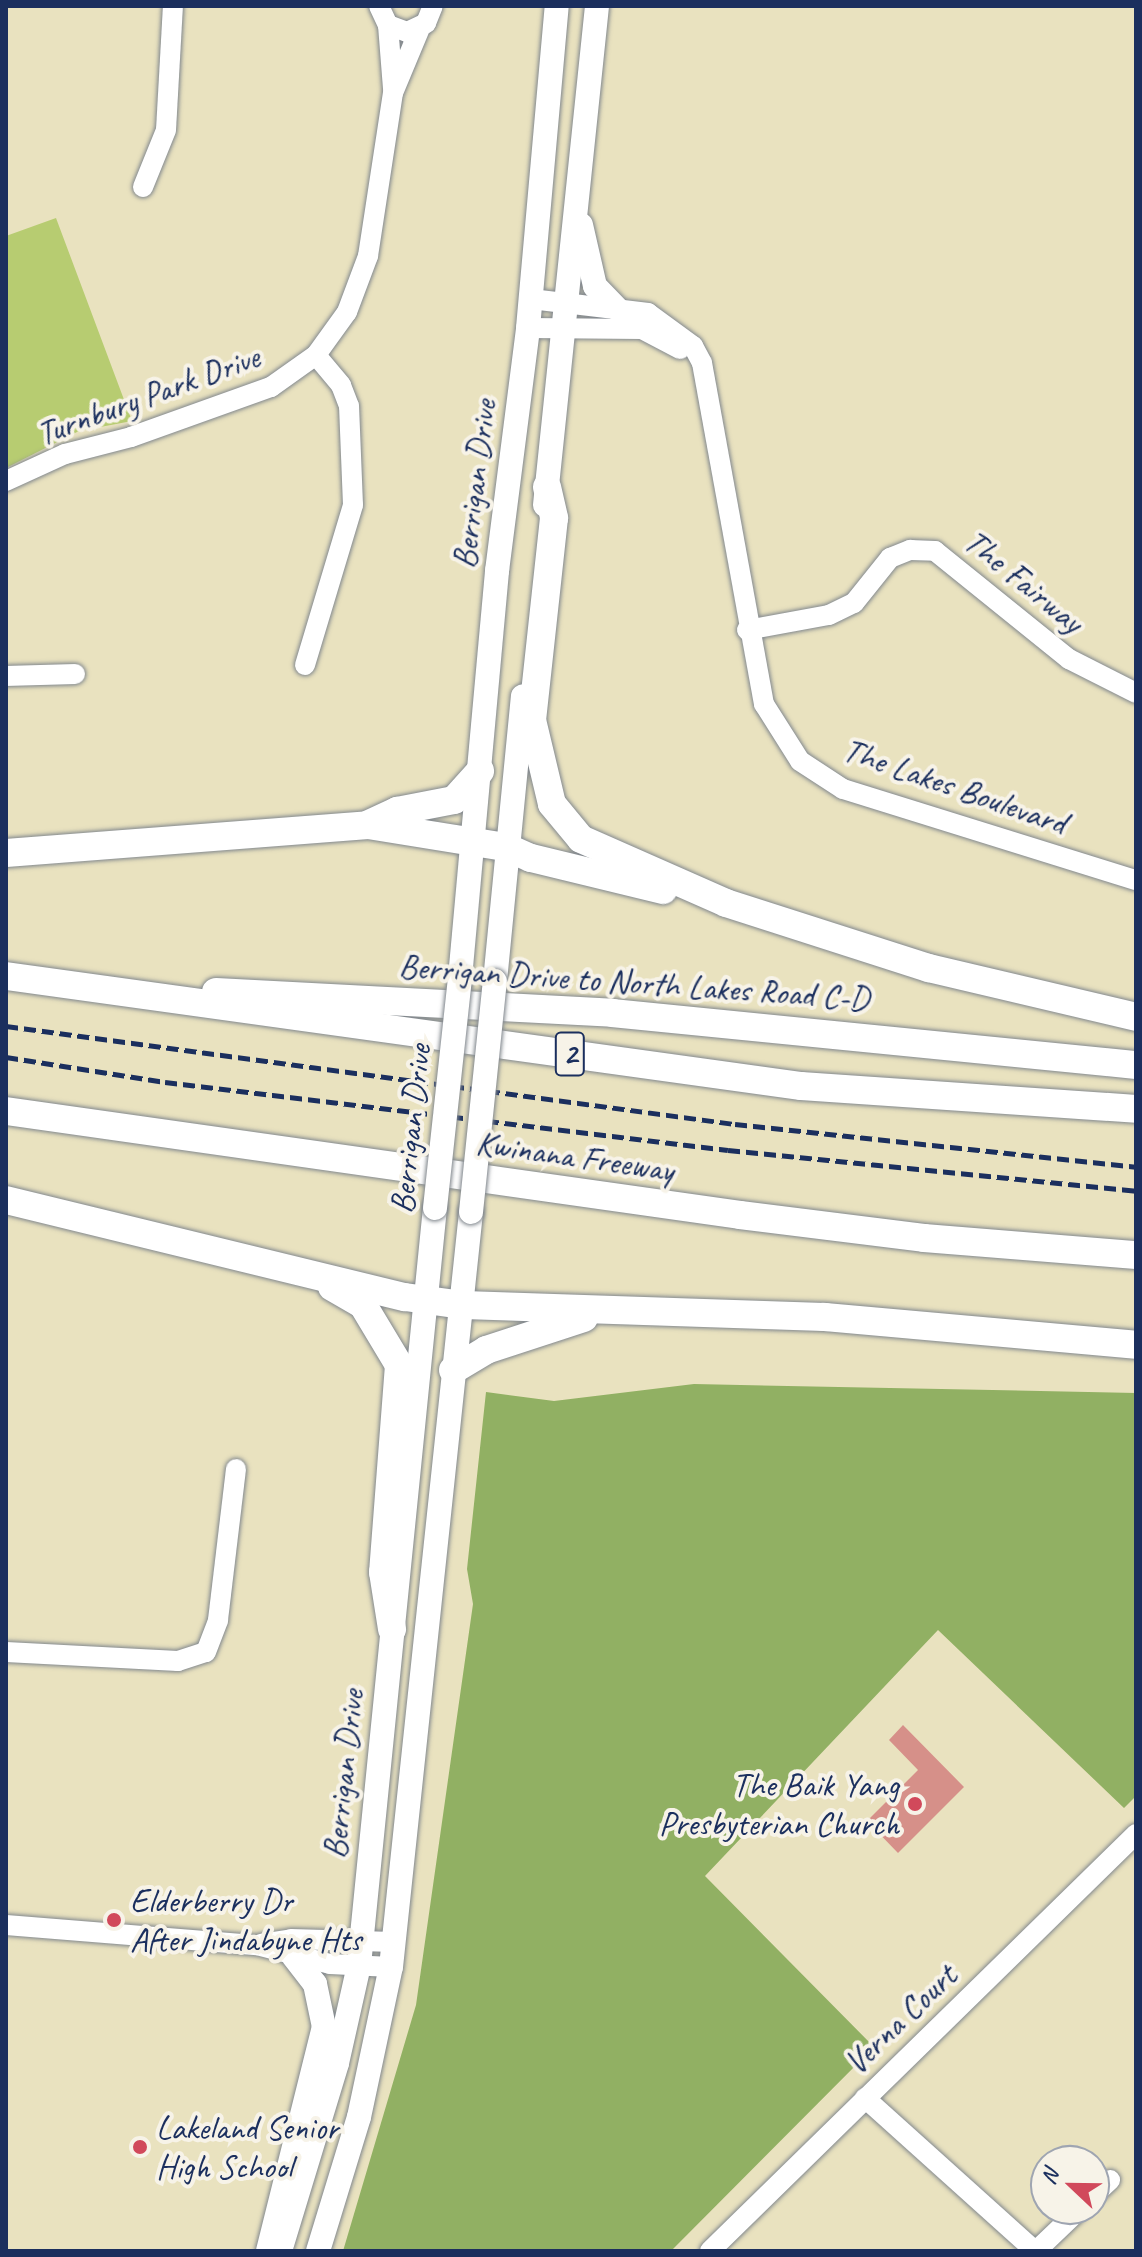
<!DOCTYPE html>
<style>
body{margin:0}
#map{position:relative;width:1142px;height:2257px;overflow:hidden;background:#e9e2bf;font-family:Caveat,sans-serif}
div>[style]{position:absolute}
.green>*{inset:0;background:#b7cc71}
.forest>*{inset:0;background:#91b063}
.building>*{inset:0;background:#d69089}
.roads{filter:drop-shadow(0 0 2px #82888e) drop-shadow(0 0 2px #82888e)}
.minor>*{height:20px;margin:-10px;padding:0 10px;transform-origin:10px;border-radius:10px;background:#fff}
.major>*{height:24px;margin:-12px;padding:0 12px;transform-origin:12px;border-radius:12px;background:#fff}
.highway>*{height:28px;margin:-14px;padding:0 14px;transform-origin:14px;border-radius:14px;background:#fff}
.rail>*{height:5px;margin-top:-2.5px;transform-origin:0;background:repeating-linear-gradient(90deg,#1b2f5e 0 12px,transparent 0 18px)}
.bridges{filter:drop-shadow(0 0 2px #82888e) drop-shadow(0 0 2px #82888e)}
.major-bridge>*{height:24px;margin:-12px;padding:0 12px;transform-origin:12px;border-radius:12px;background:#fff}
.dots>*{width:22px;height:22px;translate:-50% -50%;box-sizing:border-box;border:4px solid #f7f3e8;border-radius:50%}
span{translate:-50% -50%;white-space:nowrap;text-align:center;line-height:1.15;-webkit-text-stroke:8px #f7f3e8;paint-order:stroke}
.shield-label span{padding:2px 6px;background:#f7f3e8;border:2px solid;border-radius:6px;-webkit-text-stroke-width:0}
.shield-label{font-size:32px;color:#1b2f5e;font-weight:700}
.street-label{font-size:34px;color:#1b2f5e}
.poi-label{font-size:34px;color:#1b2f5e}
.right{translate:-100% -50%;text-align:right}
.left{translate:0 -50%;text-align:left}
.frame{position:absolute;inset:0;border:8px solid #1b2f5e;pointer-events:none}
.north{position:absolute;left:1030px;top:2145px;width:80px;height:80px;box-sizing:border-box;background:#f7f3e8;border:2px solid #9fa5b1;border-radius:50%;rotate:292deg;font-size:22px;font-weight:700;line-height:32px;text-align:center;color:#1b2f5e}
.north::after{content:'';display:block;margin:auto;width:28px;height:36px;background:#d1495b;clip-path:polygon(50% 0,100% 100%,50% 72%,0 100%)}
</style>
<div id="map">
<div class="green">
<div style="clip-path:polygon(56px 218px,132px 421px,79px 431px,6px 468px,6px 236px)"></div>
</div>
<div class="forest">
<div style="clip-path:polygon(694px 1384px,1136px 1393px,1136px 1796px,1124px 1808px,938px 1630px,705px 1876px,874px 2047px,671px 2251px,343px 2251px,416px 2005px,473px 1604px,467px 1569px,486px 1392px,554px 1401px)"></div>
</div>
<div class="building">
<div style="clip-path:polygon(903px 1725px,964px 1787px,898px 1853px,867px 1821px,918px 1770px,889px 1740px)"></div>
</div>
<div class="roads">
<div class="minor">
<div style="left:379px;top:6px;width:21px;rotate:65deg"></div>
<div style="left:388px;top:25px;width:20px;rotate:20deg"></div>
<div style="left:407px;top:32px;width:21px;rotate:-25deg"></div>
<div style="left:426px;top:23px;width:18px;rotate:-68deg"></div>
<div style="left:388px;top:25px;width:64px;rotate:85.5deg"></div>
<div style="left:143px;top:187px;width:61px;rotate:-68deg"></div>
<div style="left:166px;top:130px;width:124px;rotate:-86.8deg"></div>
<div style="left:531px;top:299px;width:118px;rotate:6.8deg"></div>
<div style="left:648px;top:313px;width:56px;rotate:36.3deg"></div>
<div style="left:693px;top:346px;width:19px;rotate:62deg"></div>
<div style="left:702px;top:363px;width:347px;rotate:79.7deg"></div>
<div style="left:764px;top:704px;width:67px;rotate:57.7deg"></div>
<div style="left:800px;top:761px;width:51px;rotate:33.1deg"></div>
<div style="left:843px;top:789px;width:307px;rotate:17.3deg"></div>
<div style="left:528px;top:328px;width:114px;rotate:0.5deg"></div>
<div style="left:642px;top:329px;width:43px;rotate:27.8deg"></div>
<div style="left:6px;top:481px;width:65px;rotate:-24.6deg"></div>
<div style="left:65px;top:454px;width:68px;rotate:-14.4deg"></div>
<div style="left:131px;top:437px;width:149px;rotate:-19.7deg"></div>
<div style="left:271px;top:387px;width:55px;rotate:-35.4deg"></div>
<div style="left:316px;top:355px;width:53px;rotate:-54.2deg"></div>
<div style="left:347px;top:312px;width:60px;rotate:-69.4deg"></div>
<div style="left:368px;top:256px;width:165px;rotate:-81.3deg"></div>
<div style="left:393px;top:93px;width:70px;rotate:-67.4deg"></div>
<div style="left:747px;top:630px;width:83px;rotate:-10.4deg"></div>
<div style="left:829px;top:615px;width:28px;rotate:-26deg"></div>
<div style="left:854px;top:603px;width:58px;rotate:-51.3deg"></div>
<div style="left:890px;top:558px;width:22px;rotate:-22deg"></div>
<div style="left:910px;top:550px;width:25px;rotate:2deg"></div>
<div style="left:935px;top:551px;width:172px;rotate:38.9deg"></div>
<div style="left:1069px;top:659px;width:75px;rotate:26.9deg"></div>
<div style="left:305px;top:665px;width:167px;rotate:-73.3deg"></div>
<div style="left:353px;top:505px;width:99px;rotate:-92.3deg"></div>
<div style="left:349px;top:406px;width:22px;rotate:-111deg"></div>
<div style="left:341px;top:385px;width:39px;rotate:-130deg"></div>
<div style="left:6px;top:676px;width:69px;rotate:-1.7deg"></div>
<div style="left:6px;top:1652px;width:172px;rotate:3deg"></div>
<div style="left:178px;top:1661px;width:29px;rotate:-18deg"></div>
<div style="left:206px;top:1652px;width:34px;rotate:-69deg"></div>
<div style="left:218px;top:1620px;width:152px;rotate:-83.2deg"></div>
<div style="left:6px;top:1925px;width:252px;rotate:4.6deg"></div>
<div style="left:257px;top:1945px;width:75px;rotate:14.6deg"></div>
<div style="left:330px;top:1964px;width:61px;rotate:2.8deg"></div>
<div style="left:261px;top:1944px;width:30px;rotate:-9deg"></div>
<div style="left:291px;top:1939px;width:103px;rotate:1.7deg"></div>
<div style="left:865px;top:2098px;width:229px;rotate:42deg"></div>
<div style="left:1094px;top:2195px;width:22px;rotate:-43deg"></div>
<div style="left:710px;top:2251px;width:596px;rotate:-44.39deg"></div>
<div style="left:1036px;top:2251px;width:61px;rotate:-43.7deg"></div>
</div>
<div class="major">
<div style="left:581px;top:225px;width:63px;rotate:77.1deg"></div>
<div style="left:595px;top:286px;width:30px;rotate:46deg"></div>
<div style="left:545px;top:505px;width:502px;rotate:-84.05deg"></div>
<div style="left:460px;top:978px;width:409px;rotate:-84.8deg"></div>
<div style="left:497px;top:571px;width:245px;rotate:-82.7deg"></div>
<div style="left:528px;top:328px;width:323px;rotate:-84.9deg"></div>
<div style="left:495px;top:981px;width:286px;rotate:-84.4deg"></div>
<div style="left:268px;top:2251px;width:231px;rotate:-76deg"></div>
<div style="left:324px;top:2027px;width:44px;rotate:-101.8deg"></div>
<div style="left:315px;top:1984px;width:34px;rotate:-128deg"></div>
<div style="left:280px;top:2251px;width:196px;rotate:-73.1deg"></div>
<div style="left:337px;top:2063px;width:100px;rotate:-77.3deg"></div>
<div style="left:359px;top:1965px;width:761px;rotate:-84.27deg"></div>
<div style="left:318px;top:2251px;width:140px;rotate:-73deg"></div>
<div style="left:359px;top:2117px;width:153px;rotate:-78deg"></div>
<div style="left:391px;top:1967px;width:759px;rotate:-83.95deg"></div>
</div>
<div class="highway">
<div style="left:547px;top:487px;width:32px;rotate:77deg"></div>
<div style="left:554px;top:518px;width:203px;rotate:96.2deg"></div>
<div style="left:532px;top:720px;width:86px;rotate:76.6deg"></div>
<div style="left:552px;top:804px;width:45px;rotate:50.4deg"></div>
<div style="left:581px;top:839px;width:158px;rotate:23.8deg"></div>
<div style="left:726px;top:903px;width:213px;rotate:17.8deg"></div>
<div style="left:929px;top:968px;width:213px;rotate:13.3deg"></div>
<div style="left:369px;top:824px;width:31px;rotate:-25deg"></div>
<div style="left:397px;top:811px;width:58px;rotate:-10.9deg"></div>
<div style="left:454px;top:800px;width:39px;rotate:-48deg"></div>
<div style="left:6px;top:853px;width:363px;rotate:-4.4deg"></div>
<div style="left:368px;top:825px;width:140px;rotate:9.1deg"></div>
<div style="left:506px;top:847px;width:27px;rotate:24deg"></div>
<div style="left:531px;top:858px;width:136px;rotate:13.6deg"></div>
<div style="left:6px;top:976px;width:803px;rotate:7.88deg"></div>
<div style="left:801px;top:1086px;width:336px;rotate:3.9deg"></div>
<div style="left:216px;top:992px;width:397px;rotate:3deg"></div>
<div style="left:612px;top:1013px;width:527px;rotate:5.67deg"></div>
<div style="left:6px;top:1111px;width:741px;rotate:8.06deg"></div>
<div style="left:740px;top:1215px;width:185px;rotate:7.1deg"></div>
<div style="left:924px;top:1238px;width:213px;rotate:4.6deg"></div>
<div style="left:6px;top:1200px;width:411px;rotate:13.7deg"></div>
<div style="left:405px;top:1297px;width:59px;rotate:7.9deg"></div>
<div style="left:463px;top:1305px;width:362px;rotate:1.9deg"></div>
<div style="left:825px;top:1317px;width:312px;rotate:5.1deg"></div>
<div style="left:332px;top:1287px;width:36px;rotate:30deg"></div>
<div style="left:363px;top:1305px;width:70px;rotate:59deg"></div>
<div style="left:399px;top:1365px;width:208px;rotate:94.4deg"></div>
<div style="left:383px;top:1572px;width:58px;rotate:81deg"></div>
<div style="left:453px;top:1370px;width:39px;rotate:-31deg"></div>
<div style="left:486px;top:1350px;width:103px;rotate:-18.1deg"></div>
</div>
</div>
<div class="rail">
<div style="left:6px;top:1026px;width:736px;rotate:7.66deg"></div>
<div style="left:735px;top:1124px;width:403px;rotate:6.1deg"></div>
<div style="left:6px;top:1057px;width:161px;rotate:8.9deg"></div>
<div style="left:165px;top:1082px;width:567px;rotate:6.89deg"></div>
<div style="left:728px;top:1150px;width:410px;rotate:5.7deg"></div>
</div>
<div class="bridges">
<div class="major-bridge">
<div style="left:435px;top:1208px;width:231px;rotate:-83.8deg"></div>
<div style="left:471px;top:1212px;width:232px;rotate:-84.1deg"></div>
</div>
</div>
<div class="dots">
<div style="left:915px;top:1804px;background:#d1495b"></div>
<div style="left:114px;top:1920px;background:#d1495b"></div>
<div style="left:140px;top:2147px;background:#d1495b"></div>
</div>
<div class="shield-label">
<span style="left:570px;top:1054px">2</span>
</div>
<div class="street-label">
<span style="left:148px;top:395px;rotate:-20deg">Turnbury Park Drive</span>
<span style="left:474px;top:484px;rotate:-83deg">Berrigan Drive</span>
<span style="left:1024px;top:581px;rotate:39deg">The Fairway</span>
<span style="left:955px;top:786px;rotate:19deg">The Lakes Boulevard</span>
<span style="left:634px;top:982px;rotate:4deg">Berrigan Drive to North Lakes Road C-D</span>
<span style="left:410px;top:1129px;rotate:-84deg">Berrigan Drive</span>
<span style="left:575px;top:1156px;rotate:8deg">Kwinana Freeway</span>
<span style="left:343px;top:1774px;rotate:-84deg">Berrigan Drive</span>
<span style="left:900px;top:2019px;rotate:-44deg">Verna Court</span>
</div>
<div class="poi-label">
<span class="right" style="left:899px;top:1804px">The Baik Yang<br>Presbyterian Church</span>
<span class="left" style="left:130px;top:1920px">Elderberry Dr<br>After Jindabyne Hts</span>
<span class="left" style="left:156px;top:2147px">Lakeland Senior<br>High School</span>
</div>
<div class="frame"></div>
<div class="north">N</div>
</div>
